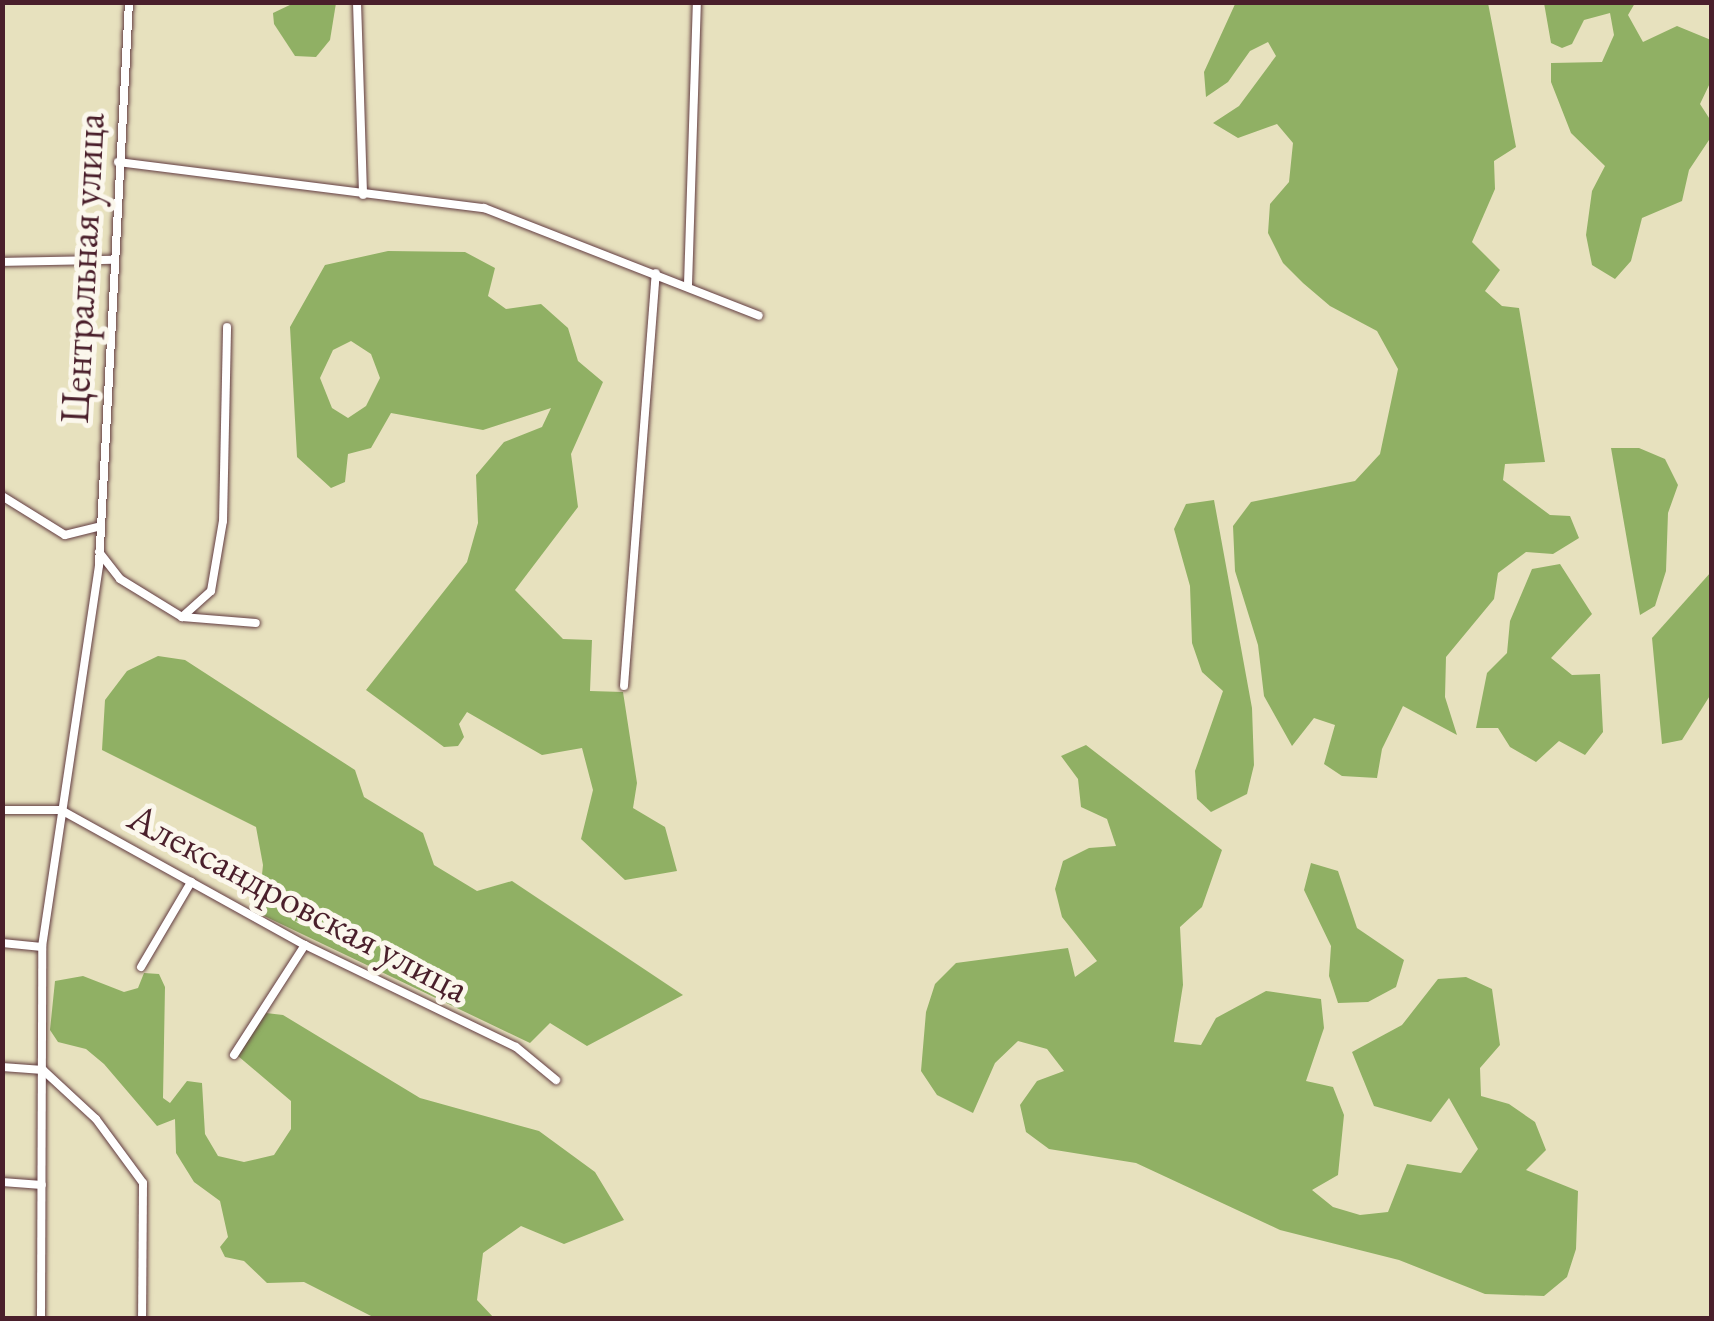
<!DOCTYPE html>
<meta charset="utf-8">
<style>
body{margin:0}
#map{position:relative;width:1714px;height:1321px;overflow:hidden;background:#e7e1be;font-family:"EB Garamond",serif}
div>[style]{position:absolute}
.forest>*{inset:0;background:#90b064}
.roads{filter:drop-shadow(0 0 2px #623c41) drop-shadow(0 0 2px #623c41)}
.minor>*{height:8px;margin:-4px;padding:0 4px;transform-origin:4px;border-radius:4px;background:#fff}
span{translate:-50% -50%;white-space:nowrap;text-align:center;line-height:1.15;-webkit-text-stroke:10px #fbf7ec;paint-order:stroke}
.street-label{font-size:40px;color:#4a1f2b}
.frame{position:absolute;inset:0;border:5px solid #4a1f2b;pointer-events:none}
</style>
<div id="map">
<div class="forest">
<div style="clip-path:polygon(1236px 2px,1488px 3px,1516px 147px,1494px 161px,1495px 189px,1472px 242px,1500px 270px,1485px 291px,1502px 306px,1519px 308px,1545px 462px,1505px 464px,1503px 480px,1550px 515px,1570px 516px,1579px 538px,1553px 554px,1526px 552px,1498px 573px,1494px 599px,1446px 657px,1445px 697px,1457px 735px,1403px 706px,1382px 749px,1377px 778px,1342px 776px,1324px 764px,1335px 725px,1314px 718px,1292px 746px,1264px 696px,1258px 645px,1235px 571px,1233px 526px,1251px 502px,1355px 481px,1380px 454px,1398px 369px,1377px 331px,1330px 306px,1303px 283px,1283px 263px,1268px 233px,1270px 204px,1289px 182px,1293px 143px,1277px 124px,1238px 138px,1213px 123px,1239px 106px,1276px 56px,1268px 42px,1250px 51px,1228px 82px,1206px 97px,1204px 72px)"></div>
<div style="clip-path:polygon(294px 3px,336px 3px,330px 40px,316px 57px,295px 56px,274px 24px,273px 13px)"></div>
<div style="clip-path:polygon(1544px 3px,1635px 3px,1628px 15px,1643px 42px,1677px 26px,1711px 40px,1711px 81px,1700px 104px,1711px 121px,1711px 137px,1689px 170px,1682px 201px,1642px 218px,1631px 261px,1615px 279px,1592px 265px,1586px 235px,1592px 191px,1605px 166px,1571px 133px,1551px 82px,1551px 63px,1602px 62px,1614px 35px,1610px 13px,1584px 20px,1572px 44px,1562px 48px,1551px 43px)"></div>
<div style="clip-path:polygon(evenodd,388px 251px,465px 252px,495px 268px,488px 296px,506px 309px,541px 304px,568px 328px,578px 361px,603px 382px,571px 454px,578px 507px,515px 590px,563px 639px,592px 640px,590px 691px,623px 692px,637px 783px,633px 808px,665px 827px,677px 871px,625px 880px,581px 839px,593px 790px,582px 748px,542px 755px,467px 712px,459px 724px,464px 737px,458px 746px,444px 747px,366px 690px,467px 562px,478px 523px,476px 475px,504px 442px,542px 427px,551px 408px,483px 430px,391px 413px,371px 448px,348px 454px,345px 482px,331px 488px,297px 457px,290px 327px,325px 265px,388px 251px,351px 341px,371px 354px,380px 378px,366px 406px,348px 418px,332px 408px,320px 378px,333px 350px,351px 341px)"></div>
<div style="clip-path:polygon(1611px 448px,1639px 448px,1665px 459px,1678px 485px,1668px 513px,1666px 571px,1655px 606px,1640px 615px)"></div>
<div style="clip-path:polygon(1214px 500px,1252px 708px,1254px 765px,1247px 794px,1211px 812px,1197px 799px,1195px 771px,1223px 691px,1202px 672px,1192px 643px,1190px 586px,1174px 529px,1186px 504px)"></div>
<div style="clip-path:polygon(1560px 564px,1592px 614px,1551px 658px,1572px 675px,1600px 674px,1603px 732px,1585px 755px,1559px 741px,1536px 762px,1510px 747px,1498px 728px,1476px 728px,1487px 673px,1507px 653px,1510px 621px,1532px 569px)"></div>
<div style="clip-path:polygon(1711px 572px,1711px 694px,1682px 740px,1662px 744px,1652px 638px)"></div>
<div style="clip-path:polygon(158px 656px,185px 660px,355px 770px,364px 797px,423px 833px,434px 865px,477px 891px,512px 881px,683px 995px,587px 1046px,550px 1023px,530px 1043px,258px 913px,263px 865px,256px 827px,102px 750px,105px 700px,127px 671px)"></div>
<div style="clip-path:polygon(1086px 745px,1222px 850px,1202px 907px,1180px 927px,1183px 985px,1174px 1042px,1201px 1045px,1216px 1018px,1266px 991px,1321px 999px,1324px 1028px,1306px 1081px,1333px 1087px,1344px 1115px,1338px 1175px,1312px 1190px,1333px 1207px,1360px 1215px,1388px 1212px,1407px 1164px,1461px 1173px,1478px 1149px,1449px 1098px,1431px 1122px,1374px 1106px,1352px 1052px,1402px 1025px,1438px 979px,1466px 977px,1492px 989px,1500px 1045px,1480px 1068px,1481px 1096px,1509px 1104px,1535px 1122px,1546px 1150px,1526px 1170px,1578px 1191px,1576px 1249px,1567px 1277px,1544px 1296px,1485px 1294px,1399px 1260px,1280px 1230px,1136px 1163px,1049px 1149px,1026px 1132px,1020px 1105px,1037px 1081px,1064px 1071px,1047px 1049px,1018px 1041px,995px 1063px,973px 1113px,937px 1095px,921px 1071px,926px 1012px,935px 984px,956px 963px,1068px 948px,1075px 977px,1097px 961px,1062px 917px,1055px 889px,1063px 861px,1089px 848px,1116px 846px,1107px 819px,1081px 807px,1078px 779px,1061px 756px)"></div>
<div style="clip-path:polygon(1311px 863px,1338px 871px,1357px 928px,1404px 960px,1396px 987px,1368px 1002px,1338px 1003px,1329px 976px,1331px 946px,1304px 890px)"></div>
<div style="clip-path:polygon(144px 973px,159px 974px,165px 987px,163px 1098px,170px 1103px,187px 1081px,202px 1083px,205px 1134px,218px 1156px,244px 1162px,274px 1155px,291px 1129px,291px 1101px,238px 1056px,266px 1013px,283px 1015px,420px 1098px,539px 1131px,595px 1172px,624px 1220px,564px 1244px,521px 1226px,483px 1253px,477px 1300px,494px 1318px,375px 1318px,304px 1282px,267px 1283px,244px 1261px,225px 1257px,220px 1247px,228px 1237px,220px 1201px,194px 1182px,176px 1153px,175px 1119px,157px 1126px,104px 1064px,86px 1049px,58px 1042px,50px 1030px,55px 981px,83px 976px,124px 992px,138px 988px)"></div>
</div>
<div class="roads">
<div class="minor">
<div style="left:357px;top:2px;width:193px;rotate:88.2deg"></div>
<div style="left:118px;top:162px;width:369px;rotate:7.2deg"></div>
<div style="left:484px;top:208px;width:295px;rotate:21.4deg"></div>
<div style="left:2px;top:262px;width:108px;rotate:-1.1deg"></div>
<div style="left:688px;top:285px;width:283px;rotate:-88.2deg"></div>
<div style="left:2px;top:496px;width:74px;rotate:31.8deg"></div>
<div style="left:65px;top:535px;width:36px;rotate:-14deg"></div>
<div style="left:99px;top:552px;width:34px;rotate:52deg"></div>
<div style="left:120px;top:579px;width:73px;rotate:31.5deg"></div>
<div style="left:182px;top:617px;width:74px;rotate:4.6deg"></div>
<div style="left:182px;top:617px;width:39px;rotate:-42deg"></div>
<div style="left:211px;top:591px;width:71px;rotate:-80.3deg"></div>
<div style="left:223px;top:521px;width:194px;rotate:-88.8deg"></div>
<div style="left:624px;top:686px;width:414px;rotate:-85.6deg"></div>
<div style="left:2px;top:810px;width:59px"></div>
<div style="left:61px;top:810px;width:279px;rotate:29deg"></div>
<div style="left:305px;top:945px;width:234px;rotate:25.8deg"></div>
<div style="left:516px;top:1047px;width:52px;rotate:39.5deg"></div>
<div style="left:2px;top:943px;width:40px;rotate:5.7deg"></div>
<div style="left:141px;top:967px;width:99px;rotate:-59.5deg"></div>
<div style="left:234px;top:1055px;width:131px;rotate:-57.2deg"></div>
<div style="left:2px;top:1067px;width:41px;rotate:4.2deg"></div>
<div style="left:43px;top:1070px;width:72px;rotate:42.8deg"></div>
<div style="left:96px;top:1119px;width:79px;rotate:53.7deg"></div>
<div style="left:143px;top:1183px;width:135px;rotate:90.4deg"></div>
<div style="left:2px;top:1182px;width:40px;rotate:4.3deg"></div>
<div style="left:41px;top:1318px;width:371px;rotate:-89.8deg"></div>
<div style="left:42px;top:947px;width:386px;rotate:-81.5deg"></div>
<div style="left:99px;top:565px;width:564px;rotate:-86.95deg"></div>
</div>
</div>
<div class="street-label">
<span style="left:82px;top:268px;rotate:-87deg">Центральная улица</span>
<span style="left:299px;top:902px;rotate:28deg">Александровская улица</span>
</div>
<div class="frame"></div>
</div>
